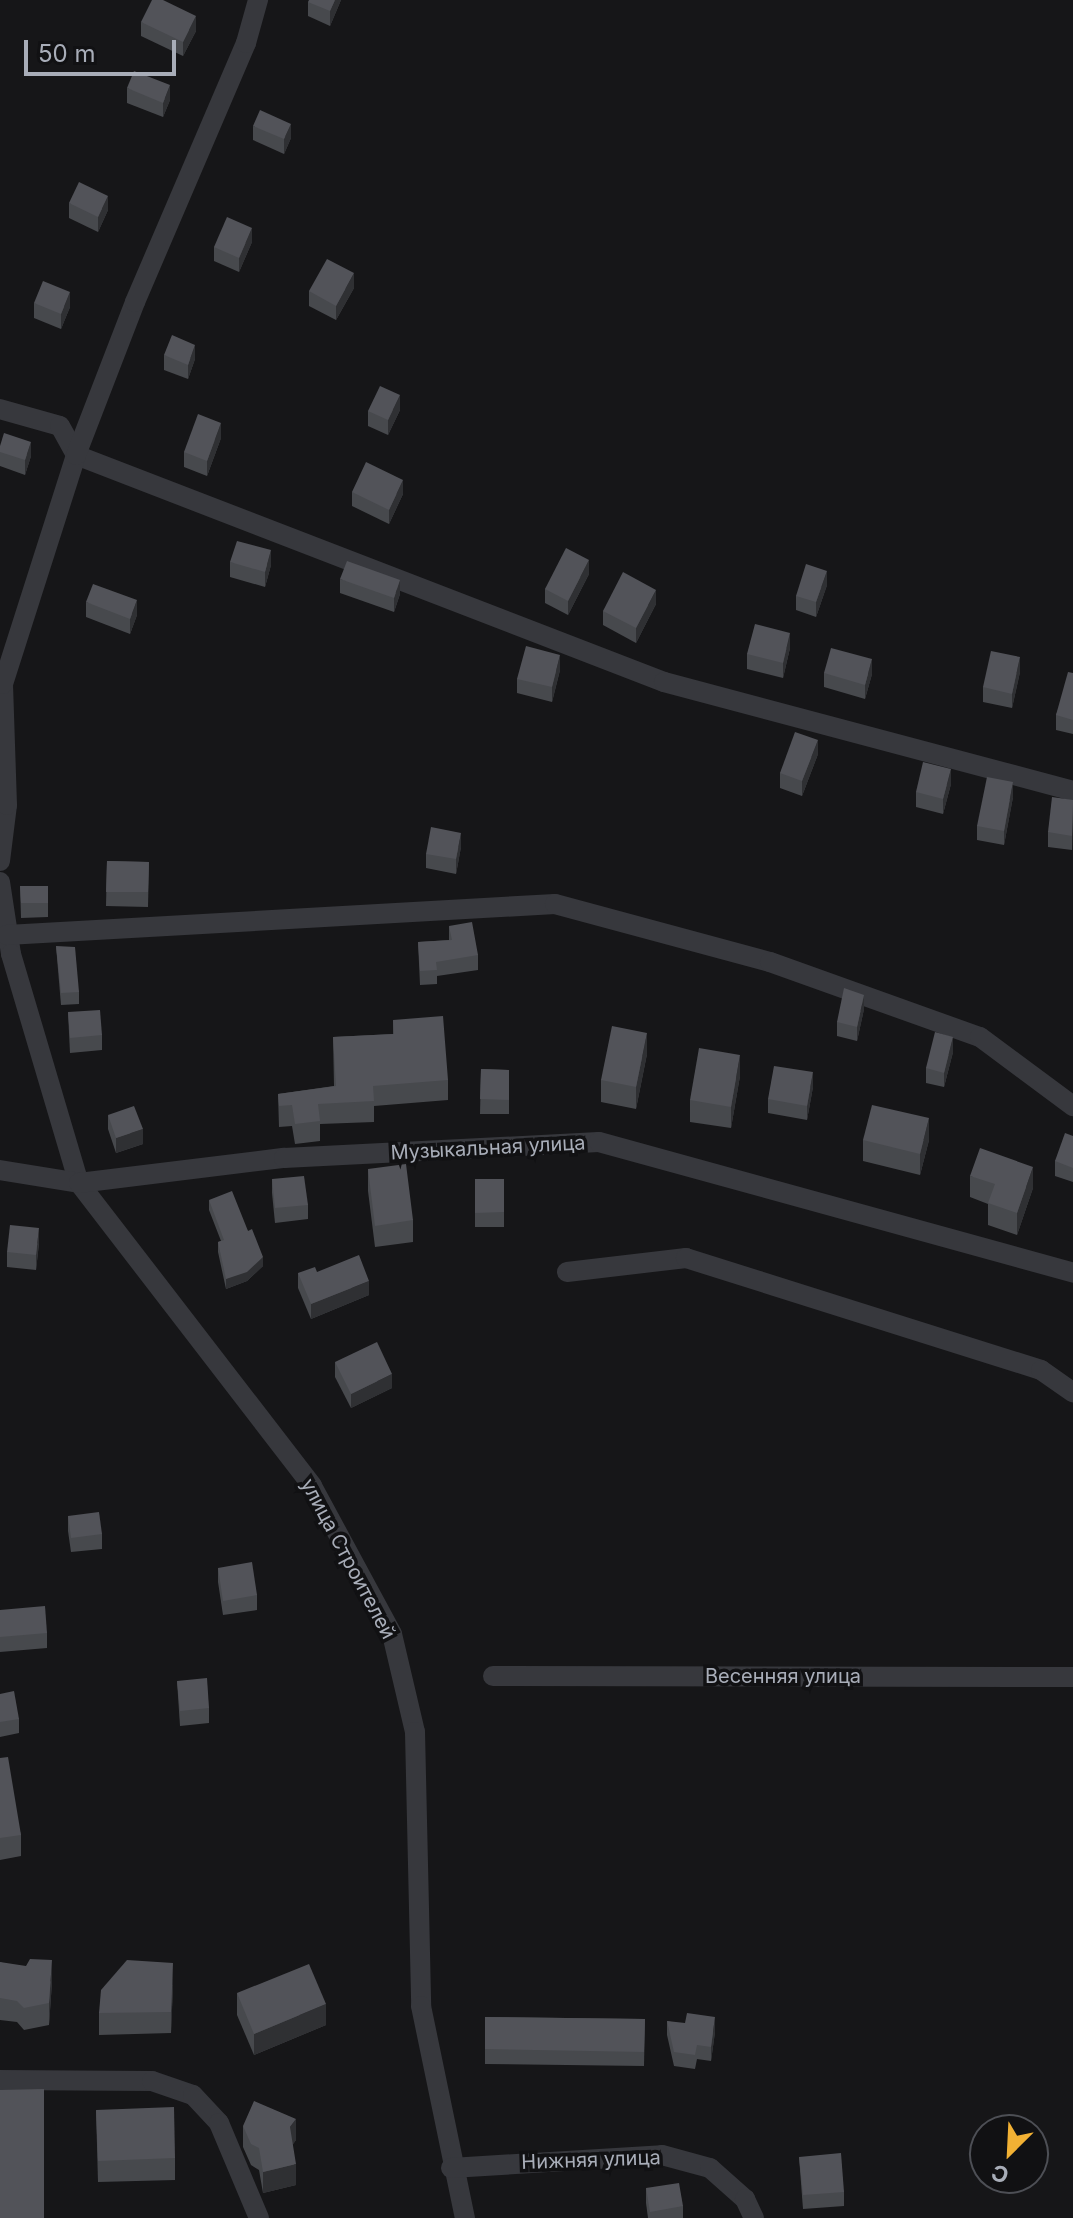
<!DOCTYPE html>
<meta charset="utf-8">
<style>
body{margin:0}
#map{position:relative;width:1073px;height:2218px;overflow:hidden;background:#161618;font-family:Inter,sans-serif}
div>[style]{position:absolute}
.minor>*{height:20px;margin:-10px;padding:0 10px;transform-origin:10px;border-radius:10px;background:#37383d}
.wall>*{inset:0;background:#47494d}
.shaded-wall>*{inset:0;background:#2f3033}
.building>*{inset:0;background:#525359}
span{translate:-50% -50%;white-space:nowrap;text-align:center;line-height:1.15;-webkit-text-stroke:7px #111113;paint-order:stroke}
.street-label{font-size:20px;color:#a8adb8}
.north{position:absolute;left:969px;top:2114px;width:80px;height:80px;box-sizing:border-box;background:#111113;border:2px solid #4d4f55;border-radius:50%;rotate:204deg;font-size:22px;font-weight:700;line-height:32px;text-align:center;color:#a8adb8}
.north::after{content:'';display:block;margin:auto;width:28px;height:36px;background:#f2b134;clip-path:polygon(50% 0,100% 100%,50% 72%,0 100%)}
.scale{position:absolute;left:24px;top:40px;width:152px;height:36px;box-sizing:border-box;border:4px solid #a8adb8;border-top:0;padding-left:10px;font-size:24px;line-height:28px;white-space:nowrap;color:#a8adb8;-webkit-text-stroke:6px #111113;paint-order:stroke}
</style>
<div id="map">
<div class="minor">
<div style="left:0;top:409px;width:62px;rotate:15.8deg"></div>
<div style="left:60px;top:426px;width:33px;rotate:61deg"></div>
<div style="left:76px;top:455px;width:630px;rotate:21.11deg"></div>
<div style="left:664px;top:682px;width:423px;rotate:14.9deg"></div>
<div style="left:0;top:861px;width:56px;rotate:-82.9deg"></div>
<div style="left:7px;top:805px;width:121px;rotate:-91.9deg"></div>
<div style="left:3px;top:684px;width:240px;rotate:-72.3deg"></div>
<div style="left:76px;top:455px;width:164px;rotate:-68.9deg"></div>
<div style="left:135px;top:302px;width:282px;rotate:-66.8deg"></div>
<div style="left:246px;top:43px;width:45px;rotate:-74.4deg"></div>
<div style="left:0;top:882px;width:73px;rotate:81.3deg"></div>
<div style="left:11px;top:954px;width:239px;rotate:73.5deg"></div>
<div style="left:79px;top:1183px;width:382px;rotate:52.4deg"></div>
<div style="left:312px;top:1486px;width:168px;rotate:61.6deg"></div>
<div style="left:392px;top:1634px;width:101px;rotate:76.8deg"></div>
<div style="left:415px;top:1732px;width:274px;rotate:88.7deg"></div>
<div style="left:421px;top:2006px;width:217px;rotate:78.3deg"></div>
<div style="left:7px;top:935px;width:549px;rotate:-3.24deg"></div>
<div style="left:555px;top:904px;width:223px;rotate:15.1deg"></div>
<div style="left:770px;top:962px;width:223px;rotate:19.7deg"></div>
<div style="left:980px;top:1037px;width:116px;rotate:36.6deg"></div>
<div style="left:0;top:1170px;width:80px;rotate:9.3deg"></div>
<div style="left:79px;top:1183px;width:207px;rotate:-7deg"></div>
<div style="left:284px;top:1158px;width:315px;rotate:-2.9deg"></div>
<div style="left:599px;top:1142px;width:492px;rotate:15.4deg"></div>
<div style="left:567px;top:1272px;width:120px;rotate:-6.7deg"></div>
<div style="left:686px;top:1258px;width:372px;rotate:17.5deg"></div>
<div style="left:1041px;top:1370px;width:39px;rotate:35deg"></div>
<div style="left:493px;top:1676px;width:580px;rotate:0.1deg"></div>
<div style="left:0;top:2080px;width:152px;rotate:0.4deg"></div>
<div style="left:152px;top:2081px;width:43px;rotate:18.9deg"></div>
<div style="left:193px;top:2095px;width:38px;rotate:47deg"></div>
<div style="left:219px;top:2123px;width:103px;rotate:67.2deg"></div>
<div style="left:451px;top:2168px;width:211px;rotate:-3.5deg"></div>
<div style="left:662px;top:2155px;width:50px;rotate:15.2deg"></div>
<div style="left:710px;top:2168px;width:47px;rotate:41.5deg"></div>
<div style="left:745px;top:2199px;width:21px;rotate:65deg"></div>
</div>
<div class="wall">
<div style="clip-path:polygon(341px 0,330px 26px,308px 16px,308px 2px)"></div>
<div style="clip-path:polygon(141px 22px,196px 31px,183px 56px,141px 36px)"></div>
<div style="clip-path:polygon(127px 88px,170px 100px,163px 117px,127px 103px)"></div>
<div style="clip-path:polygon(253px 126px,291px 138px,284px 154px,253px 140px)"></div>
<div style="clip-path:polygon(69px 203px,108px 210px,98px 232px,69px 218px)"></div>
<div style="clip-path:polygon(252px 242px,239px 272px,214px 261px,214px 247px)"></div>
<div style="clip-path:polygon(354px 288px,336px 320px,309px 306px,309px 291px)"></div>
<div style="clip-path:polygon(34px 303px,70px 307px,61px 329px,34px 318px)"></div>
<div style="clip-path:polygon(164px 355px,195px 359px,188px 379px,164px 370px)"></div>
<div style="clip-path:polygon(400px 410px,388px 435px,368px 426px,368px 411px)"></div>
<div style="clip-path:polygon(221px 438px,207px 476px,184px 467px,184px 452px)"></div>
<div style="clip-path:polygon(0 446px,31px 456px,25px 475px,0 466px)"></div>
<div style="clip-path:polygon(352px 492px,403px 494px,389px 524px,352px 506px)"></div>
<div style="clip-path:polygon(230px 562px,271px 565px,265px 587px,230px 577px)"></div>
<div style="clip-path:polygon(589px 574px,568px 615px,545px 603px,545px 589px)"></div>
<div style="clip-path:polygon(340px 579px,400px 594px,394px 612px,340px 593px)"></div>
<div style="clip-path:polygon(827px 585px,816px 617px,796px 610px,796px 596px)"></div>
<div style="clip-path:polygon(86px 602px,137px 615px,130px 634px,86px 617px)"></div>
<div style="clip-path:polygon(656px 604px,636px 643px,603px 625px,603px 611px)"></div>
<div style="clip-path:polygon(790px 648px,783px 678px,747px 669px,747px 654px)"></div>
<div style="clip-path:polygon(560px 670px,552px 702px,517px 693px,517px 679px)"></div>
<div style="clip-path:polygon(1020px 672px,1012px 708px,983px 702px,983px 687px)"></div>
<div style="clip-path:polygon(824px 673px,872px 674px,865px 699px,824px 687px)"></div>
<div style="clip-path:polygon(1073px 673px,1073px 734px,1056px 730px,1056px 715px)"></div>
<div style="clip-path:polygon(818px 754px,802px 796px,780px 788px,780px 773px)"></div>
<div style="clip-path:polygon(951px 784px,943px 814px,916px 807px,916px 792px)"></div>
<div style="clip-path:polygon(1013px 797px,1004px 845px,977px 840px,977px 826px)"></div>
<div style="clip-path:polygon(1073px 800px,1072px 850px,1048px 847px,1048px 832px)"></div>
<div style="clip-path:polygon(461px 847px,456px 874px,426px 868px,426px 854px)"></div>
<div style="clip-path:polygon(107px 861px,149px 862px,148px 907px,106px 906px)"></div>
<div style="clip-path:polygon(20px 886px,48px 886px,48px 917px,21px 918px)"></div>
<div style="clip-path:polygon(449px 926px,478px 955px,478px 970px,437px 976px,437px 984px,420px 985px,418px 942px,449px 940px)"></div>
<div style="clip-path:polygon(56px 946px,79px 992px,79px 1004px,61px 1005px)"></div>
<div style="clip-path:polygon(864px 1009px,857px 1041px,837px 1036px,837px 1022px)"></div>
<div style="clip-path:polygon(68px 1012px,102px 1035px,102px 1050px,70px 1053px)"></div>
<div style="clip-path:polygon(393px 1020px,448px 1080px,448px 1100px,374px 1106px,374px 1122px,320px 1124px,320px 1141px,295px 1144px,292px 1126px,279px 1127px,278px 1094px,334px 1086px,333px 1037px,393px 1034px)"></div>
<div style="clip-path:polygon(953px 1052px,944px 1087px,926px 1083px,926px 1068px)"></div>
<div style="clip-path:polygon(647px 1054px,636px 1109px,601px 1102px,601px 1080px)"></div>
<div style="clip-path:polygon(481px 1069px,509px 1070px,509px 1114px,480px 1114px)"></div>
<div style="clip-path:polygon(740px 1076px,731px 1128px,690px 1122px,690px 1100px)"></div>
<div style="clip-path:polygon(813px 1087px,807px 1120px,768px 1113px,768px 1099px)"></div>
<div style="clip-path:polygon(108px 1115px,143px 1144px,116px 1153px,108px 1129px)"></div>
<div style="clip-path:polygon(1073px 1136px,1073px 1182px,1055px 1176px,1055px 1161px)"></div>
<div style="clip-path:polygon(863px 1140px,929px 1140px,920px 1175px,863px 1161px)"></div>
<div style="clip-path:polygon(368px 1169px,413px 1220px,413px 1242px,375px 1247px,368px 1191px)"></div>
<div style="clip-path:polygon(970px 1176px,1033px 1188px,1017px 1235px,988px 1225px,988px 1204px,970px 1197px)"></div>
<div style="clip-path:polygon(272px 1179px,308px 1205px,308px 1219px,275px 1223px,272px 1193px)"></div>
<div style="clip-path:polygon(475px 1179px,504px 1179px,504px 1227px,475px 1227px)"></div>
<div style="clip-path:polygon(209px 1200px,248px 1231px,263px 1266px,247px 1281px,226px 1289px,218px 1252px,218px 1242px,221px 1241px,209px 1210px)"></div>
<div style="clip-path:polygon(39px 1243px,36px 1270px,7px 1267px,7px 1252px)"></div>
<div style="clip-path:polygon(317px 1272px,369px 1295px,311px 1319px,298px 1288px,298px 1273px)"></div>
<div style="clip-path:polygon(335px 1362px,392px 1388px,351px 1408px,335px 1377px)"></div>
<div style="clip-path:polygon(68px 1516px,102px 1534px,102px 1549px,71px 1552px,68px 1531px)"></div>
<div style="clip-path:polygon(218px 1568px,257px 1595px,257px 1610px,223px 1615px,218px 1582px)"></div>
<div style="clip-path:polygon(0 1610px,47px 1633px,47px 1648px,0 1652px)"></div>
<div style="clip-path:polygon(177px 1681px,209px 1708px,209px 1723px,180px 1726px)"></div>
<div style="clip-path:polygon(0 1694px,19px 1719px,19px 1733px,0 1737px)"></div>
<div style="clip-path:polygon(0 1758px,21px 1835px,21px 1856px,0 1860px)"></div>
<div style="clip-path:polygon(0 1962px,52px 1982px,49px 2025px,24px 2030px,17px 2022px,0 2020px)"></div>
<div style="clip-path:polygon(173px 1985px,171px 2033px,99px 2035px,99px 2013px)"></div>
<div style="clip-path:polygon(237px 1993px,326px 2025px,254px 2055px,237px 2015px)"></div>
<div style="clip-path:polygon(485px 2017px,645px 2019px,644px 2066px,485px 2064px)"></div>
<div style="clip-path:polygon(667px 2021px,715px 2032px,711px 2061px,697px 2059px,695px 2069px,674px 2066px,667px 2035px)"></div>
<div style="clip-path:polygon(96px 2110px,175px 2158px,175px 2180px,98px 2182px)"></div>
<div style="clip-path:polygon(243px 2126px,296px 2140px,292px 2145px,296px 2185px,263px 2193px,259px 2170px,251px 2165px,243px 2147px)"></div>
<div style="clip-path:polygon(799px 2157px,844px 2192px,844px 2206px,803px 2209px)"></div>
<div style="clip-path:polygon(646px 2188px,683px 2206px,683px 2218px,648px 2218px,646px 2203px)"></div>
</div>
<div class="shaded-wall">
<div style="clip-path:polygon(335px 0,341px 0,330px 26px,330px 11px)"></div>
<div style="clip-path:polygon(196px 16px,196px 31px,183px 56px,183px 42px)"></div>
<div style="clip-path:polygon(170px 85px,170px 100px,163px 117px,163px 103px)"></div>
<div style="clip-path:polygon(291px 124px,291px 138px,284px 154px,284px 139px)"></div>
<div style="clip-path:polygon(108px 196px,108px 210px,98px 232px,98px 217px)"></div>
<div style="clip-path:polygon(252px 228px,252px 242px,239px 272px,239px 258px)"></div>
<div style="clip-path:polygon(354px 273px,354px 288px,336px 320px,336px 306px)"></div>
<div style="clip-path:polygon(70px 292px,70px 307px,61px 329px,61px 314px)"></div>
<div style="clip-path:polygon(195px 345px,195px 359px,188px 379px,188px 365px)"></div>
<div style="clip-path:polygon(400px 395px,400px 410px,388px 435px,388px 420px)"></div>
<div style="clip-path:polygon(221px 423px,221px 438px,207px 476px,207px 461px)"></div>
<div style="clip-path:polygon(31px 442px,31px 456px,25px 475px,25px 460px)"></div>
<div style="clip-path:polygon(403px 480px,403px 494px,389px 524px,389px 510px)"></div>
<div style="clip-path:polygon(271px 550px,271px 565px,265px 587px,265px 572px)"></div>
<div style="clip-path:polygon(589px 560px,589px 574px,568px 615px,568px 601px)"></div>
<div style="clip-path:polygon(827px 571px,827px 585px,816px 617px,816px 602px)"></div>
<div style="clip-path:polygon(400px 580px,400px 594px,394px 612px,394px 598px)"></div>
<div style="clip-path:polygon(656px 590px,656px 604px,636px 643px,636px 628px)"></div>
<div style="clip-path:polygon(137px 600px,137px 615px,130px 634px,130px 619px)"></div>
<div style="clip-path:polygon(790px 633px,790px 648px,783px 678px,783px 663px)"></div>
<div style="clip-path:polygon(560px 655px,560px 670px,552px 702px,552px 687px)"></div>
<div style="clip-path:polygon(1020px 657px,1020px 672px,1012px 708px,1012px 694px)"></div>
<div style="clip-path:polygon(872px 659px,872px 674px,865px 699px,865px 685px)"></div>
<div style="clip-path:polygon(818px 740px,818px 754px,802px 796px,802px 781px)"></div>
<div style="clip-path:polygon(951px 769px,951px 784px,943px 814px,943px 799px)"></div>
<div style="clip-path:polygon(1013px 782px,1013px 797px,1004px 845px,1004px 831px)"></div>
<div style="clip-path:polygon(461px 833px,461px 847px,456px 874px,456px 859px)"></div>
<div style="clip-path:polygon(864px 995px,864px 1009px,857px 1041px,857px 1027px)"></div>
<div style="clip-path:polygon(647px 1033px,647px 1054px,636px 1109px,636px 1087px)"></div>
<div style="clip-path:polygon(953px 1037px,953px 1052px,944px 1087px,944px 1073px)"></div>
<div style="clip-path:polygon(740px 1055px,740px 1076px,731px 1128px,731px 1107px)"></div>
<div style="clip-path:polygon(813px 1072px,813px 1087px,807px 1120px,807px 1106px)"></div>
<div style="clip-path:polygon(929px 1118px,929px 1140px,920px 1175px,920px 1154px)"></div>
<div style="clip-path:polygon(143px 1129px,143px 1144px,116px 1153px,116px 1138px)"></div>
<div style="clip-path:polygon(1033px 1167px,1033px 1188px,1017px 1235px,1017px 1213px)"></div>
<div style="clip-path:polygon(39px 1228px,39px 1243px,36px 1270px,36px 1255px)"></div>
<div style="clip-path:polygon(263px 1257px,263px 1266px,247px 1281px,226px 1289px,226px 1279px)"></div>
<div style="clip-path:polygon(369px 1281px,369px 1295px,311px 1319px,311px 1304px)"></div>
<div style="clip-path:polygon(392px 1374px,392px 1388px,351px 1408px,351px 1394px)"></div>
<div style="clip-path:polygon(52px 1960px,52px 1982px,49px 2025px,49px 2003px)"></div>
<div style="clip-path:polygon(173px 1963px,173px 1985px,171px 2033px,171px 2012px)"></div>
<div style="clip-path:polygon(326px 2004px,326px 2025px,254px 2055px,254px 2034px)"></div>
<div style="clip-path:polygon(715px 2017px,715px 2032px,711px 2061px,711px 2047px)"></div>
<div style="clip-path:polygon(296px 2119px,296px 2140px,290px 2149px,290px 2127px)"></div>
<div style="clip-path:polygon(296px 2164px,296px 2185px,263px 2193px,263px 2172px)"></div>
</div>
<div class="building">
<div style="clip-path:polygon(152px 0,163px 0,196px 16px,183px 42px,141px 22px)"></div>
<div style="clip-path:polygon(309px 0,335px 0,330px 11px,308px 2px)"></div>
<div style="clip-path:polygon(134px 71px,170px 85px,163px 103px,127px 88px)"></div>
<div style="clip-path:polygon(260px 110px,291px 124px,284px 139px,253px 126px)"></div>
<div style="clip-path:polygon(79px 182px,108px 196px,98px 217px,69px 203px)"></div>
<div style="clip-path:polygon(227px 217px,252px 228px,239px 258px,214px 247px)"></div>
<div style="clip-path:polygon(327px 259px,354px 273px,336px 306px,309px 291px)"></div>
<div style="clip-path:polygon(43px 281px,70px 292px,61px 314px,34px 303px)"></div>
<div style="clip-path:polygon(172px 335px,195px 345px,188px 365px,164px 355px)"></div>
<div style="clip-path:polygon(380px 386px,400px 395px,388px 420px,368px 411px)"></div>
<div style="clip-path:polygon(198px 414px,221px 423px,207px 461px,184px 452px)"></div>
<div style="clip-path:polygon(4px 433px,31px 442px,25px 460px,0 452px,0 446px)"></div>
<div style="clip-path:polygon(366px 462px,403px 480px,389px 510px,352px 492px)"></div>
<div style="clip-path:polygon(237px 541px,271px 550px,265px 572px,230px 562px)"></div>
<div style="clip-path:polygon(566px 548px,589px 560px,568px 601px,545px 589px)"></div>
<div style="clip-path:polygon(347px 561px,400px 580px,394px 598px,340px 579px)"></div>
<div style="clip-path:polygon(806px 564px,827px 571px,816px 602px,796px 596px)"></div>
<div style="clip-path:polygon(623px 572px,656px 590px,636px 628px,603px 611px)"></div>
<div style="clip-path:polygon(93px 584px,137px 600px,130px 619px,86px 602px)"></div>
<div style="clip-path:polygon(755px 624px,790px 633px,783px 663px,747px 654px)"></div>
<div style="clip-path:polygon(526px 646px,560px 655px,552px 687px,517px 679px)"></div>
<div style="clip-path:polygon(831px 648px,872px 659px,865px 685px,824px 673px)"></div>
<div style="clip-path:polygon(991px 651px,1020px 657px,1012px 694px,983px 687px)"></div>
<div style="clip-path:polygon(1068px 672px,1073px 673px,1073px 720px,1056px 715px)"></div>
<div style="clip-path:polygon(795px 732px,818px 740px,802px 781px,780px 773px)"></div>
<div style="clip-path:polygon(923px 762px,951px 769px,943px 799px,916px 792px)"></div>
<div style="clip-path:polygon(987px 777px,1013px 782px,1004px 831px,977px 826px)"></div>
<div style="clip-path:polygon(1052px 797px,1073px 800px,1072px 836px,1048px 832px)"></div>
<div style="clip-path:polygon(431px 827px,461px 833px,456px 859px,426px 854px)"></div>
<div style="clip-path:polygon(107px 861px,149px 862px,148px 892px,106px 892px)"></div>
<div style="clip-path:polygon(20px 886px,48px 886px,48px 903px,21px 903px)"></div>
<div style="clip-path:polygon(472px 922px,478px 955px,436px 962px,437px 970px,420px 971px,418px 942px,452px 940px,449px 926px)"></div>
<div style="clip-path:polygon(56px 946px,75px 947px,79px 992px,61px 993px)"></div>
<div style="clip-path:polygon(844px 988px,864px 995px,857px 1027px,837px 1022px)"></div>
<div style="clip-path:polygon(100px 1010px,102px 1035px,70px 1038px,68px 1012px)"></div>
<div style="clip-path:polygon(443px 1016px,448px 1080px,373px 1086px,374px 1101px,318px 1104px,320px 1121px,295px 1124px,292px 1105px,279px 1106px,278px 1094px,336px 1086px,333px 1037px,394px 1034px,393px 1020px)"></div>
<div style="clip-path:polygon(612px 1026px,647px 1033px,636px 1087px,601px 1080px)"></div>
<div style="clip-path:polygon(935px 1032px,953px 1037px,944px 1073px,926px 1068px)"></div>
<div style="clip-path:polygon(699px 1048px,740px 1055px,731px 1107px,690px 1100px)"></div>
<div style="clip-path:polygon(774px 1066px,813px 1072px,807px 1106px,768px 1099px)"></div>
<div style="clip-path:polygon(481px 1069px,509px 1070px,509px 1100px,480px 1099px)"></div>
<div style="clip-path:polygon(872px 1105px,929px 1118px,920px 1154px,863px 1140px)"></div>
<div style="clip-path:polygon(134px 1106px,143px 1129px,116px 1138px,108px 1115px)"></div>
<div style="clip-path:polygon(1065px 1133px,1073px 1136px,1073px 1168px,1055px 1161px)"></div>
<div style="clip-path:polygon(980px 1148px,1033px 1167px,1017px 1213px,988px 1203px,995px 1184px,970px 1176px)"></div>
<div style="clip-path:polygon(406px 1164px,413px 1220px,375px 1226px,368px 1169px)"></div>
<div style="clip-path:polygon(304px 1176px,308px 1205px,275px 1208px,272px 1179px)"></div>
<div style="clip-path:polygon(475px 1179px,504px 1179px,504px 1212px,475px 1213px)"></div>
<div style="clip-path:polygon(232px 1191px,248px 1231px,252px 1229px,263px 1257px,247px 1272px,226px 1279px,218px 1242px,224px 1240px,209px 1200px)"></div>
<div style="clip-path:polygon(10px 1225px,39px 1228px,36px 1255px,7px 1252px)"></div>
<div style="clip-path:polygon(359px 1255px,369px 1281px,311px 1304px,298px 1273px,315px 1267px,317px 1272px)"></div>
<div style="clip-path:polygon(377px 1342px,392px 1374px,351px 1394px,335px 1362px)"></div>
<div style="clip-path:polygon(99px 1512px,102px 1534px,71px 1538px,68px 1516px)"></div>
<div style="clip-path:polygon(252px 1562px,257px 1595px,223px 1601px,218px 1568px)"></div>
<div style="clip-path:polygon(45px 1606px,47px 1633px,0 1637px,0 1610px)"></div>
<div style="clip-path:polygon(207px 1678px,209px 1708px,180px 1711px,177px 1681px)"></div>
<div style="clip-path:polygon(14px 1691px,19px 1719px,0 1722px,0 1694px)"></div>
<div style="clip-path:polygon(8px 1757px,21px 1835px,0 1838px,0 1758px)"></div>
<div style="clip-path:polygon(30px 1959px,52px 1960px,49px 2003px,24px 2008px,17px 2001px,0 1998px,0 1962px,26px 1966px)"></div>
<div style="clip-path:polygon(127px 1960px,173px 1963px,171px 2012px,99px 2013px,101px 1990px)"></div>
<div style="clip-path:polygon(309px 1964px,326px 2004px,254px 2034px,237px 1993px)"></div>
<div style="clip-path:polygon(687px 2013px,715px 2017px,711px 2047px,697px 2045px,695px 2055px,674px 2052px,667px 2021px,685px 2023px)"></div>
<div style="clip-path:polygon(485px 2017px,645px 2019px,644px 2052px,485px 2049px)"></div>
<div style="clip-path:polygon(44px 2089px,44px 2218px,0 2218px,0 2090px)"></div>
<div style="clip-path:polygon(254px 2101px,296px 2119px,290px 2127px,296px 2164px,263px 2172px,259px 2148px,251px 2144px,243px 2126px)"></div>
<div style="clip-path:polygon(174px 2107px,175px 2158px,98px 2161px,96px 2110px)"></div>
<div style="clip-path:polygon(841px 2153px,844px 2192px,803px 2195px,799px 2157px)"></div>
<div style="clip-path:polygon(679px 2183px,683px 2206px,650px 2212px,646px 2188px)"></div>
</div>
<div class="street-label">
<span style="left:488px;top:1148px;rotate:-3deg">Музыкальная улица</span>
<span style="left:348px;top:1559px;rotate:62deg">улица Строителей</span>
<span style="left:783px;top:1676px">Весенняя улица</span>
<span style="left:591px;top:2160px;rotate:-2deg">Нижняя улица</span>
</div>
<div class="north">С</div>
<div class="scale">50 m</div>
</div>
